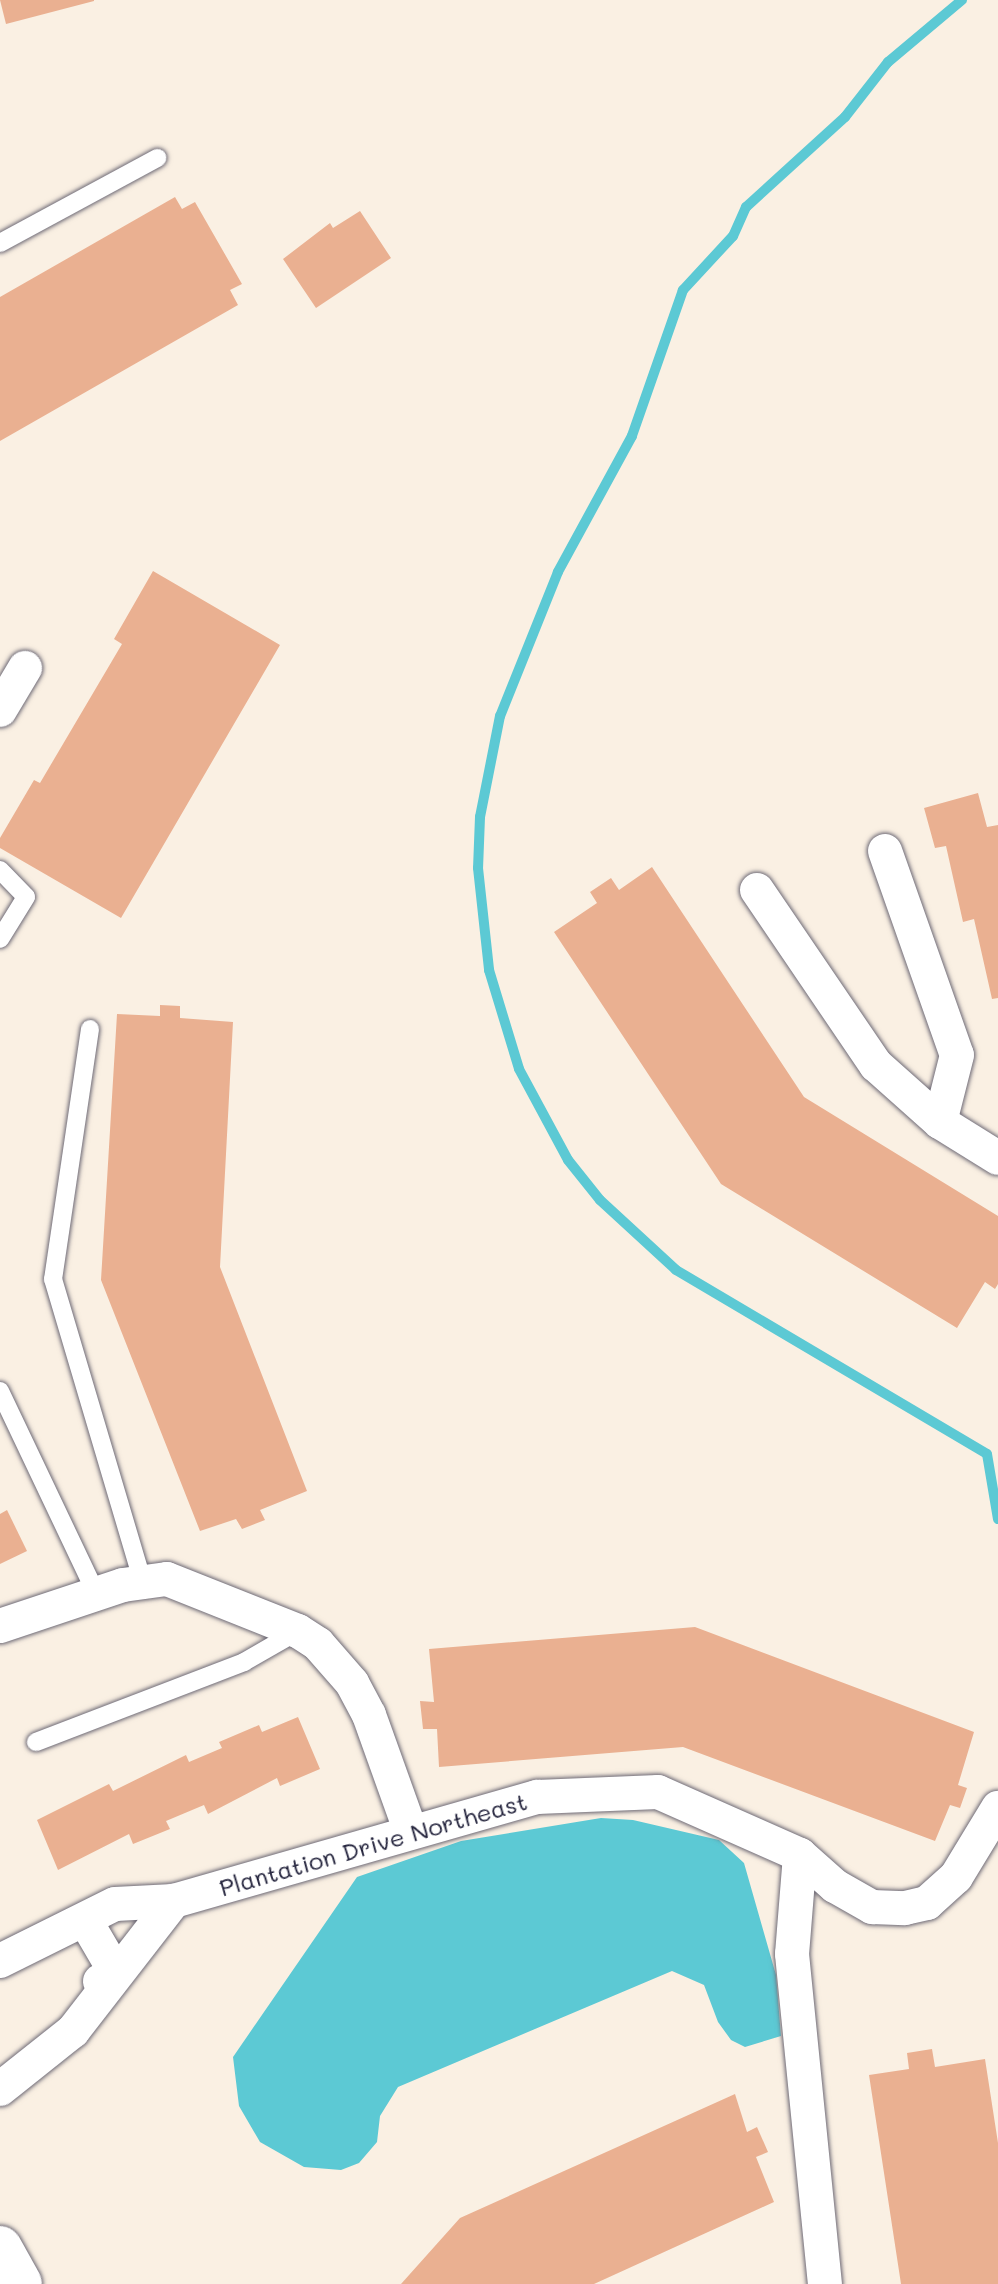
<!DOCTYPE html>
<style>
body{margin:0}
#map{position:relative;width:998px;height:2284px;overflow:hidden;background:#faf0e3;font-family:Mali,sans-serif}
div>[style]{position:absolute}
.water>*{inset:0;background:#5cc9d4}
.stream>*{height:10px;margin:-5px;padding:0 5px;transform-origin:5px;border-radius:5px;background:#5cc9d4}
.building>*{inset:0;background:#eab091}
.roads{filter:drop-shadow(0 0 2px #6e6a76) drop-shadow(0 0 2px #6e6a76)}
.service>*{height:18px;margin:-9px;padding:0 9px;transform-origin:9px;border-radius:9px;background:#fff}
.minor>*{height:34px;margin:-17px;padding:0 17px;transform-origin:17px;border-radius:17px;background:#fff}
.tertiary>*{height:44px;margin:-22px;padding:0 22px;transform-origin:22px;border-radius:22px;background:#fff}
span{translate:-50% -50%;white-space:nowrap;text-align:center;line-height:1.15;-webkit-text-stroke:6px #fff;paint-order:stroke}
.street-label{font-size:24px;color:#22223b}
</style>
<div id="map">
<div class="water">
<div style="clip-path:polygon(601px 1818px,633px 1820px,719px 1840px,744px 1863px,776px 1975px,781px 2036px,745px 2047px,731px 2040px,718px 2022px,704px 1985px,672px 1971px,398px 2087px,380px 2116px,377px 2142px,359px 2163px,341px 2170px,304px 2167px,260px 2142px,239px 2106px,233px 2057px,357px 1877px,461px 1841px)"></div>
</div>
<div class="stream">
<div style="left:962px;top:0;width:97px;rotate:140deg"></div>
<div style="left:888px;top:62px;width:70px;rotate:128deg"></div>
<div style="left:845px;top:117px;width:134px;rotate:137.7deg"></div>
<div style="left:746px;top:207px;width:32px;rotate:114deg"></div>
<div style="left:733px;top:236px;width:74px;rotate:132.8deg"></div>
<div style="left:683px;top:290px;width:155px;rotate:109.3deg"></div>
<div style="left:632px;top:436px;width:155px;rotate:118.6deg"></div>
<div style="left:558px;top:572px;width:155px;rotate:111.9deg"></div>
<div style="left:500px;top:716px;width:103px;rotate:101.2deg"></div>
<div style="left:480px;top:817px;width:51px;rotate:92.2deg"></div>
<div style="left:478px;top:868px;width:103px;rotate:83.8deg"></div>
<div style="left:489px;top:970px;width:103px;rotate:73.1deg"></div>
<div style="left:519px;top:1069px;width:103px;rotate:61.7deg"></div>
<div style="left:568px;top:1160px;width:51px;rotate:51.3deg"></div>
<div style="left:600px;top:1200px;width:103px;rotate:42.6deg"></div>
<div style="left:676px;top:1270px;width:361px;rotate:30.6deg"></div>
<div style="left:987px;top:1454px;width:66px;rotate:80.4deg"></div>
</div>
<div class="building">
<div style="clip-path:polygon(0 0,94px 0,94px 1px,6px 24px)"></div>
<div style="clip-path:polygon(175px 197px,182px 209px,195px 202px,242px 284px,230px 290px,238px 305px,0 441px,0 297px)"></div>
<div style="clip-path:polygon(360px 211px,391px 258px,316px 308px,283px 259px,330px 223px,333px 228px)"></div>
<div style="clip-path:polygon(153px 571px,280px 645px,121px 918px,0 848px,0 838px,34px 780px,40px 783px,122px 644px,114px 639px)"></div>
<div style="clip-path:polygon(978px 793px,987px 827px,998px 825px,998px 998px,992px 999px,974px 919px,963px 922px,946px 846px,935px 848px,924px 808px)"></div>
<div style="clip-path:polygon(652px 867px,804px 1097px,998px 1216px,998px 1284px,995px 1289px,985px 1282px,957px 1328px,721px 1184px,554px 932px,597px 903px,590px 892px,611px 878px,619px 890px)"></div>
<div style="clip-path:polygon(160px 1005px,180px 1006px,180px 1018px,233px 1022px,220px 1267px,307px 1491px,260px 1510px,265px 1520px,242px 1529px,236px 1519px,200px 1531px,101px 1280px,117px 1014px,160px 1016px)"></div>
<div style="clip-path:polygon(7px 1510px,27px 1551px,0 1564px,0 1514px)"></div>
<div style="clip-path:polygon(695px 1627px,974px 1732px,958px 1785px,967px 1788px,960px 1808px,950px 1805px,935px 1841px,683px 1747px,439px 1767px,437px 1729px,423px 1729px,420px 1701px,434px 1702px,429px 1649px)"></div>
<div style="clip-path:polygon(298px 1717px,320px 1769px,280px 1786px,277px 1778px,208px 1814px,204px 1805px,166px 1821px,170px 1829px,133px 1844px,129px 1834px,58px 1870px,37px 1820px,109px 1784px,113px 1791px,186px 1755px,189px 1762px,222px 1748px,219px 1742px,259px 1725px,262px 1732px)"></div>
<div style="clip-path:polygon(932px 2049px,935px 2067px,985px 2059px,998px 2143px,998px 2284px,901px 2284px,869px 2075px,909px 2069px,907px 2053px)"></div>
<div style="clip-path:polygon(735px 2094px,747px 2132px,757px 2127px,768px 2152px,756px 2157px,774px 2202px,594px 2284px,401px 2284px,460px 2218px)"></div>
</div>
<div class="roads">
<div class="service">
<div style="left:0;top:243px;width:179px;rotate:-28.4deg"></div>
<div style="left:0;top:870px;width:37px;rotate:46deg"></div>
<div style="left:26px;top:897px;width:49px;rotate:121.8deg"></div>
<div style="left:90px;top:1029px;width:253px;rotate:98.4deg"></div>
<div style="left:53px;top:1279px;width:316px;rotate:73.5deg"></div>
<div style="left:0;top:1391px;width:224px;rotate:64.6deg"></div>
<div style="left:36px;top:1742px;width:223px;rotate:-21deg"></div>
<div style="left:244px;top:1662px;width:62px;rotate:-29.9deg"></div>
</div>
<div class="minor">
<div style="left:0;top:710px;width:49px;rotate:-59.2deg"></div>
<div style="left:885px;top:851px;width:216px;rotate:70.6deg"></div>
<div style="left:957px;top:1055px;width:69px;rotate:104.2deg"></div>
<div style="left:757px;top:890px;width:212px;rotate:55.8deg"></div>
<div style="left:876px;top:1065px;width:86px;rotate:41.7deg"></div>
<div style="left:940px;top:1122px;width:68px;rotate:31.8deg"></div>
<div style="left:0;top:1626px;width:130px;rotate:-18.4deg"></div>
<div style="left:123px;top:1585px;width:44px;rotate:-7.8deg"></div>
<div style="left:167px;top:1579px;width:141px;rotate:21.7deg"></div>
<div style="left:298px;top:1631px;width:24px;rotate:33deg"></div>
<div style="left:318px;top:1644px;width:52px;rotate:48.9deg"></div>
<div style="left:352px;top:1683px;width:36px;rotate:62deg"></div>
<div style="left:369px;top:1715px;width:124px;rotate:70.3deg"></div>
<div style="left:800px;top:1855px;width:99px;rotate:94.6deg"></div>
<div style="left:792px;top:1954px;width:332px;rotate:84.3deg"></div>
<div style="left:85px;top:1920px;width:61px;rotate:59.7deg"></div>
<div style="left:116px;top:1973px;width:18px;rotate:153deg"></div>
<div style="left:0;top:1961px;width:128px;rotate:-26.4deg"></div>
<div style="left:115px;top:1904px;width:59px;rotate:-2.9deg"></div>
<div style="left:174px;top:1901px;width:378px;rotate:-16deg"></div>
<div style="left:537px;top:1797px;width:121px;rotate:-2.4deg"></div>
<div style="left:658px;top:1792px;width:155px;rotate:23.9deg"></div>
<div style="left:800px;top:1855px;width:47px;rotate:41.5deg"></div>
<div style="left:835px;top:1886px;width:43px;rotate:29.6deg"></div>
<div style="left:872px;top:1907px;width:33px;rotate:2deg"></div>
<div style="left:905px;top:1908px;width:23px;rotate:-13deg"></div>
<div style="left:927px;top:1903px;width:39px;rotate:-42deg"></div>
<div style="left:956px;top:1877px;width:81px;rotate:-58.7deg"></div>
<div style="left:0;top:2089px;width:93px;rotate:-38.5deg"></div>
<div style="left:73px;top:2031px;width:165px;rotate:-52.2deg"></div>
</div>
<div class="tertiary">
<div style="left:0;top:2248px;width:41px;rotate:60.9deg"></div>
</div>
</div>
<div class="street-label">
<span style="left:373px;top:1844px;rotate:-16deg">Plantation Drive Northeast</span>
</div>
</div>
